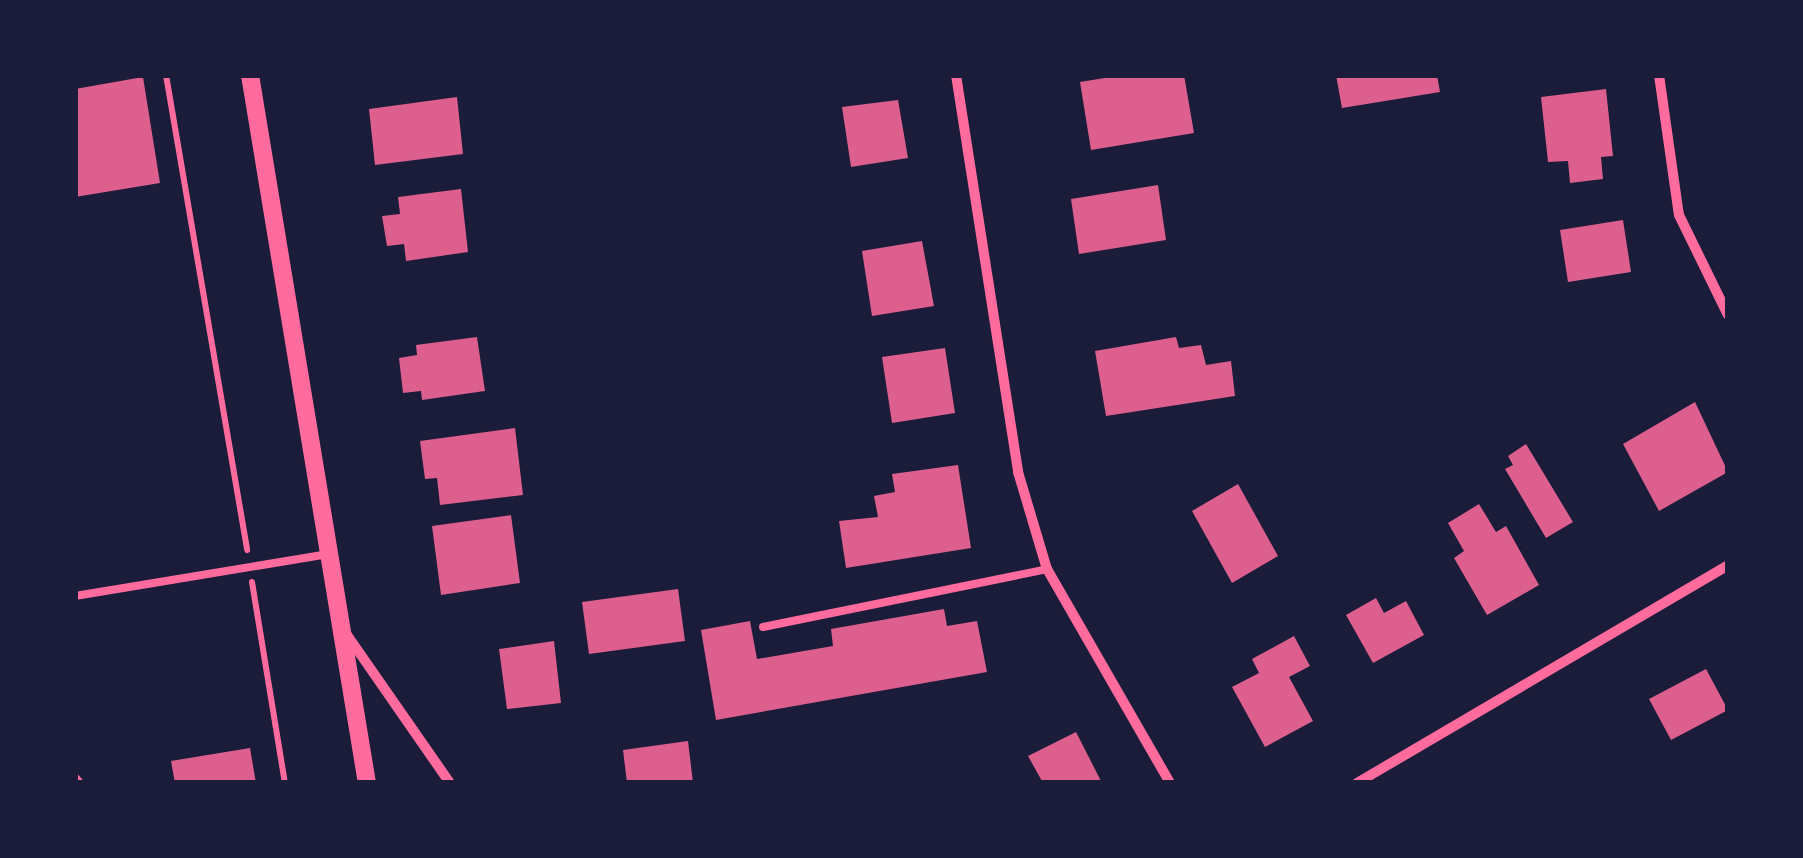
<!DOCTYPE html>
<style>
body{margin:0}
#map{position:relative;width:1803px;height:858px;overflow:hidden;background:#1b1b3a;font-family:Overpass,sans-serif}
div>[style]{position:absolute}
.building>*{inset:0;background:#dd5f8e}
.path>*{height:6px;margin:-3px;padding:0 3px;transform-origin:3px;border-radius:3px;background:#ff6b9d}
.service>*{height:8px;margin:-4px;padding:0 4px;transform-origin:4px;border-radius:4px;background:#ff6b9d}
.minor>*{height:10px;margin:-5px;padding:0 5px;transform-origin:5px;border-radius:5px;background:#ff6b9d}
.tertiary>*{height:18px;margin:-9px;padding:0 9px;transform-origin:9px;border-radius:9px;background:#ff6b9d}
span{translate:-50% -50%;white-space:nowrap;text-align:center;line-height:1.15;-webkit-text-stroke:8px #1b1b3a;paint-order:stroke}
.frame{position:absolute;inset:0;border:78px solid #1b1b3a;pointer-events:none}
</style>
<div id="map">
<div class="building">
<div style="clip-path:polygon(1123px 75px,1184px 75px,1194px 133px,1091px 150px,1080px 82px)"></div>
<div style="clip-path:polygon(1336px 75px,1437px 75px,1440px 92px,1342px 108px)"></div>
<div style="clip-path:polygon(143px 77px,160px 183px,75px 197px,75px 89px)"></div>
<div style="clip-path:polygon(1606px 89px,1613px 156px,1601px 157px,1603px 179px,1570px 183px,1568px 161px,1548px 162px,1541px 97px)"></div>
<div style="clip-path:polygon(457px 97px,463px 154px,375px 165px,369px 109px)"></div>
<div style="clip-path:polygon(898px 100px,908px 158px,851px 167px,842px 107px)"></div>
<div style="clip-path:polygon(1158px 185px,1166px 240px,1079px 254px,1071px 199px)"></div>
<div style="clip-path:polygon(461px 189px,468px 252px,406px 261px,404px 244px,387px 246px,382px 216px,400px 214px,398px 197px)"></div>
<div style="clip-path:polygon(1623px 220px,1631px 272px,1568px 282px,1560px 230px)"></div>
<div style="clip-path:polygon(922px 241px,934px 306px,872px 316px,862px 251px)"></div>
<div style="clip-path:polygon(477px 337px,485px 391px,422px 400px,421px 391px,403px 393px,399px 358px,417px 355px,416px 345px)"></div>
<div style="clip-path:polygon(1176px 337px,1179px 348px,1201px 345px,1206px 365px,1231px 361px,1235px 396px,1106px 416px,1095px 351px)"></div>
<div style="clip-path:polygon(945px 348px,955px 413px,892px 423px,882px 357px)"></div>
<div style="clip-path:polygon(1695px 402px,1728px 472px,1659px 511px,1623px 444px)"></div>
<div style="clip-path:polygon(515px 428px,523px 495px,440px 505px,437px 478px,425px 479px,420px 441px)"></div>
<div style="clip-path:polygon(1526px 444px,1573px 522px,1546px 538px,1505px 469px,1513px 465px,1508px 456px)"></div>
<div style="clip-path:polygon(958px 465px,971px 548px,846px 568px,839px 521px,878px 517px,874px 496px,895px 492px,892px 474px)"></div>
<div style="clip-path:polygon(1238px 484px,1278px 556px,1232px 583px,1192px 511px)"></div>
<div style="clip-path:polygon(1479px 504px,1496px 532px,1506px 526px,1539px 585px,1487px 615px,1454px 558px,1464px 551px,1448px 523px)"></div>
<div style="clip-path:polygon(511px 515px,520px 583px,441px 595px,432px 526px)"></div>
<div style="clip-path:polygon(678px 589px,685px 641px,589px 654px,582px 602px)"></div>
<div style="clip-path:polygon(1376px 598px,1384px 613px,1406px 601px,1424px 635px,1373px 663px,1346px 615px)"></div>
<div style="clip-path:polygon(944px 609px,947px 626px,977px 621px,987px 672px,716px 720px,701px 630px,750px 621px,757px 659px,833px 646px,831px 629px)"></div>
<div style="clip-path:polygon(1294px 636px,1310px 666px,1289px 677px,1313px 721px,1265px 747px,1232px 687px,1259px 673px,1252px 659px)"></div>
<div style="clip-path:polygon(554px 641px,561px 703px,507px 709px,499px 649px)"></div>
<div style="clip-path:polygon(1706px 669px,1728px 710px,1671px 740px,1649px 699px)"></div>
<div style="clip-path:polygon(1076px 732px,1101px 781px,1043px 783px,1028px 756px)"></div>
<div style="clip-path:polygon(688px 741px,693px 783px,627px 783px,623px 750px)"></div>
<div style="clip-path:polygon(250px 748px,256px 783px,175px 783px,171px 761px)"></div>
</div>
<div class="path">
<div style="left:166px;top:75px;width:482px;rotate:80.3deg"></div>
<div style="left:252px;top:582px;width:204px;rotate:80.7deg"></div>
</div>
<div class="service">
<div style="left:75px;top:596px;width:257px;rotate:-9.4deg"></div>
<div style="left:763px;top:627px;width:290px;rotate:-11.5deg"></div>
<div style="left:75px;top:777px;width:8px;rotate:50deg"></div>
</div>
<div class="minor">
<div style="left:956px;top:75px;width:402px;rotate:81.1deg"></div>
<div style="left:1018px;top:472px;width:101px;rotate:73.4deg"></div>
<div style="left:1047px;top:569px;width:247px;rotate:60.1deg"></div>
<div style="left:1659px;top:75px;width:141px;rotate:81.9deg"></div>
<div style="left:1679px;top:215px;width:111px;rotate:63.9deg"></div>
<div style="left:345px;top:632px;width:184px;rotate:55.2deg"></div>
<div style="left:1357px;top:783px;width:430px;rotate:-30.4deg"></div>
</div>
<div class="tertiary">
<div style="left:250px;top:75px;width:718px;rotate:80.62deg"></div>
</div>
<div class="frame"></div>
</div>
